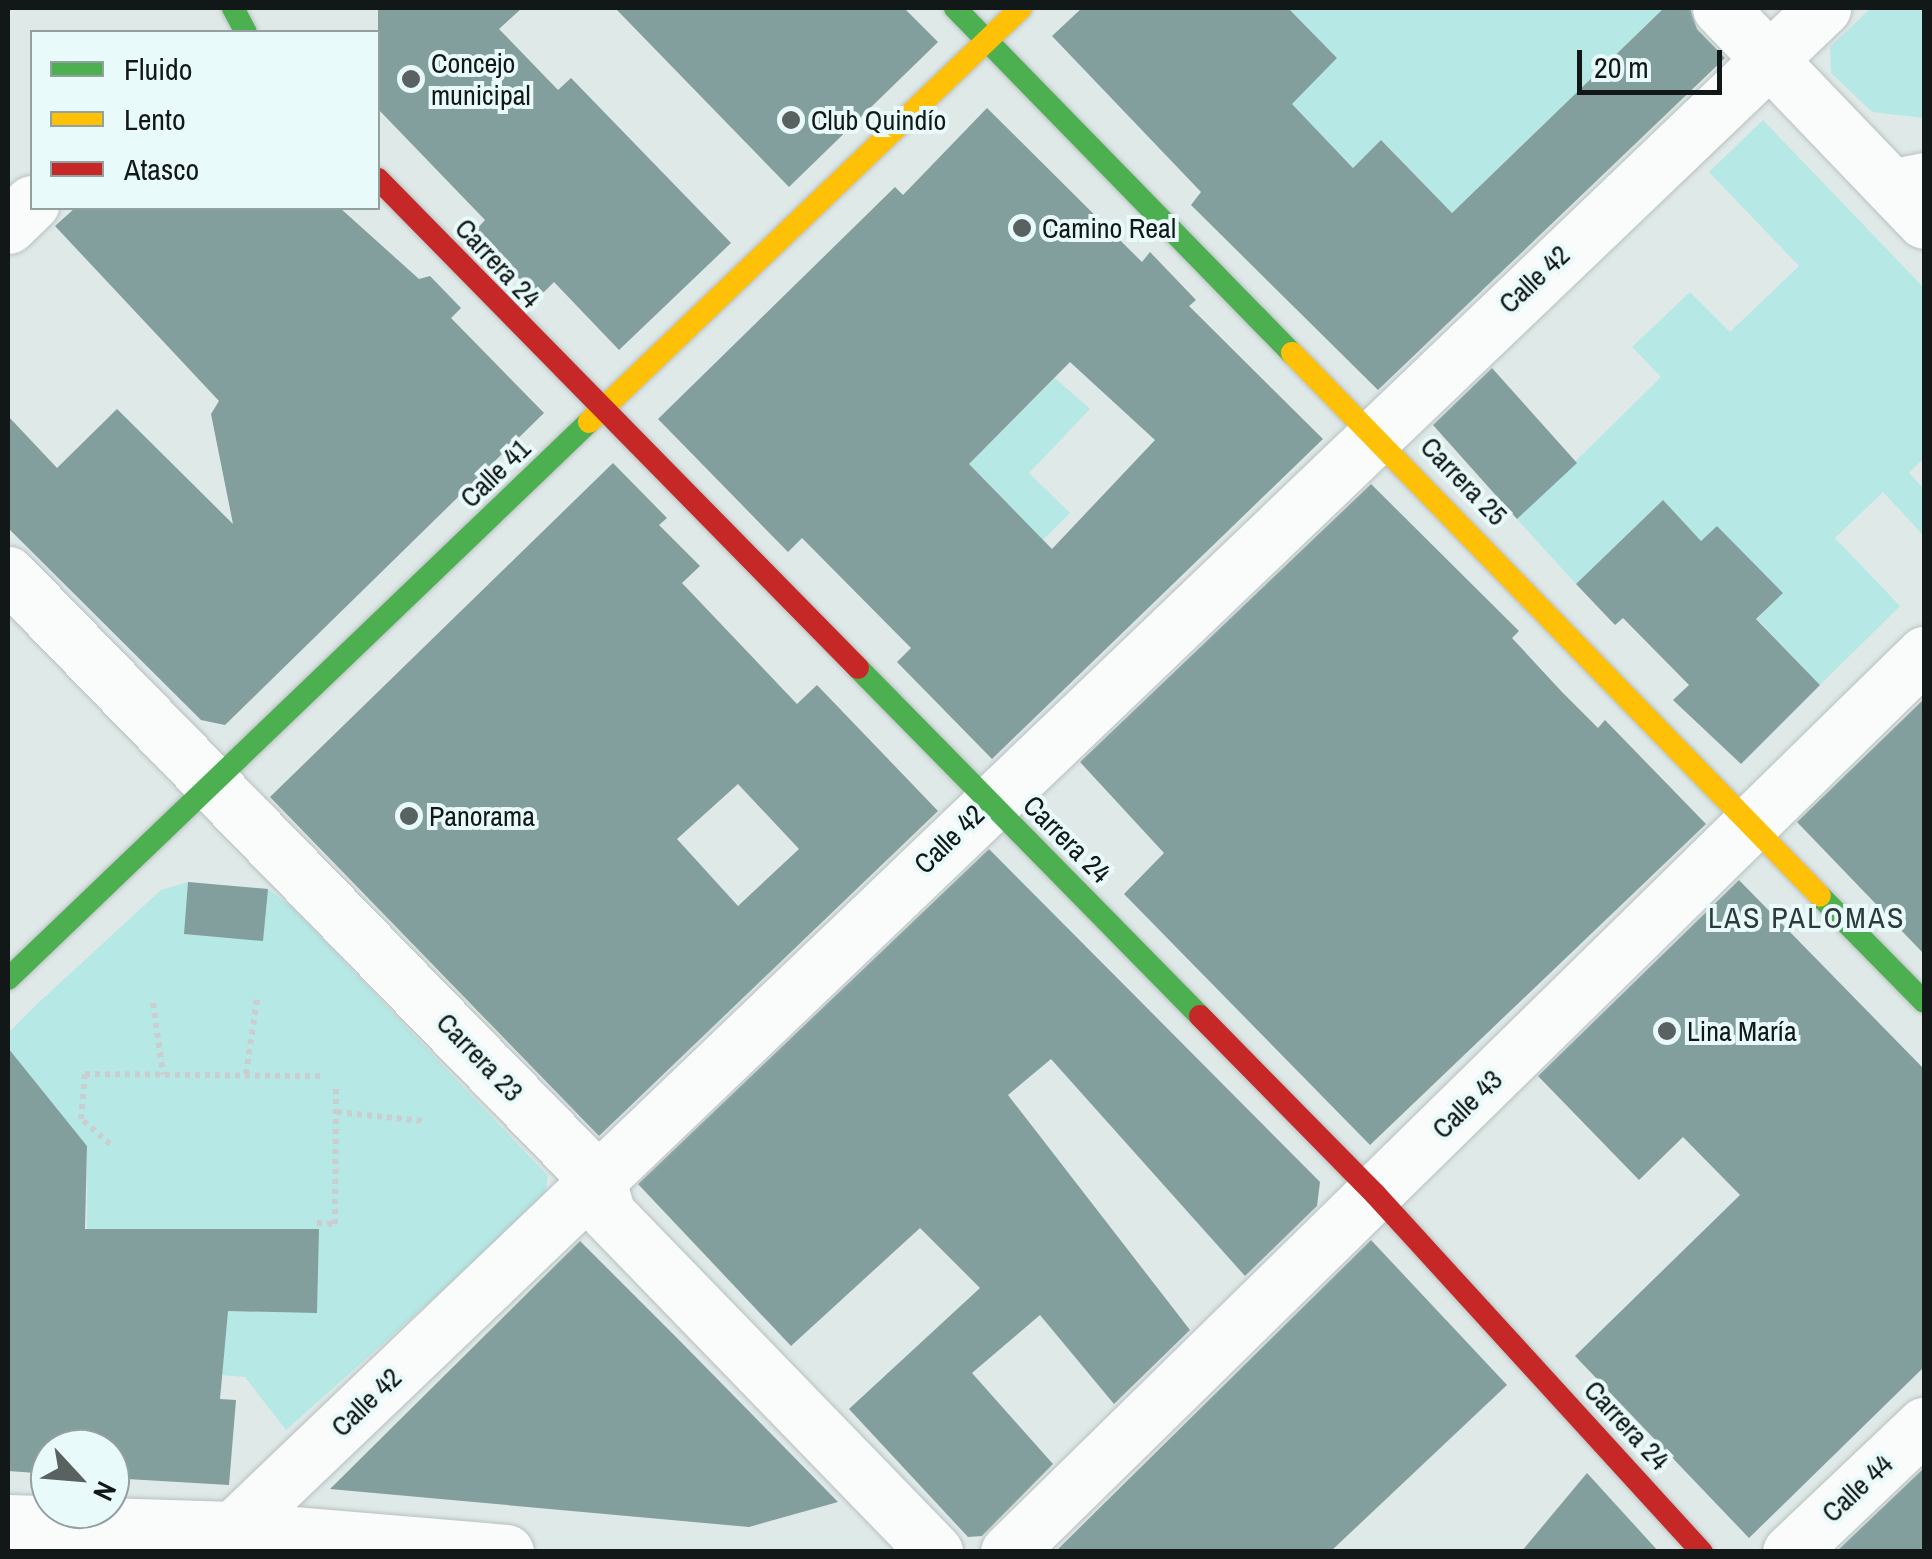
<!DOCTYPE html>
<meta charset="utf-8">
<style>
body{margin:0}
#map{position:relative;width:1932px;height:1559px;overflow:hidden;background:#dfe9e8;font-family:"Archivo Narrow",sans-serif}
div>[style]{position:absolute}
.green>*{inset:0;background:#b6e8e5}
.building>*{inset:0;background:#829f9e}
.path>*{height:6px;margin-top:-3px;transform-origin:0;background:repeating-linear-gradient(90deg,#cbcece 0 5px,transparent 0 10px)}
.roads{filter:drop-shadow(0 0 2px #b9c0c0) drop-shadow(0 0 2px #b9c0c0)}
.lane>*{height:28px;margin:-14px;padding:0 14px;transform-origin:14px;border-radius:14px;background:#fafcfc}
.street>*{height:55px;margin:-27.5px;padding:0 27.5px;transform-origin:27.5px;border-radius:27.5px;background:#fafcfc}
.fast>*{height:22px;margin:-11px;padding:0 11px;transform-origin:11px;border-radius:11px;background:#4caf50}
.slow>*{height:22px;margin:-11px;padding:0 11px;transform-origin:11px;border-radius:11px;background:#ffc107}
.jam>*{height:22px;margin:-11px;padding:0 11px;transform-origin:11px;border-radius:11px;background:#c62828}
.dots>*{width:28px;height:28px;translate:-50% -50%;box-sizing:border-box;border:5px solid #e8faf9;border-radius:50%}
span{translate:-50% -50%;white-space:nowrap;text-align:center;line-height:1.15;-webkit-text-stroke:8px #e8faf9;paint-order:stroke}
.poi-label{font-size:28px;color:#121818}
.left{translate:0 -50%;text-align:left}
.street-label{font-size:28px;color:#121818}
.neighbourhood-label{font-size:30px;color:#2c3b3a;letter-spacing:2.5px}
.frame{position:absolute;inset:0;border:10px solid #121818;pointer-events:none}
.legend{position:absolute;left:30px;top:30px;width:350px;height:180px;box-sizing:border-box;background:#e8faf9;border:2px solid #92a09f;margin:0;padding:12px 18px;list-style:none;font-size:30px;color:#121818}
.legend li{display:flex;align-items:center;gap:20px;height:50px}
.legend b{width:50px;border:2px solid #92a09f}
.north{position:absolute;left:30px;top:1429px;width:100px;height:100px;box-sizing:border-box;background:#e8faf9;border:2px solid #92a09f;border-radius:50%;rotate:116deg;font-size:28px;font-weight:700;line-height:40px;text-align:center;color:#121818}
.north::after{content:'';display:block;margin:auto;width:35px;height:45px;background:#5a6161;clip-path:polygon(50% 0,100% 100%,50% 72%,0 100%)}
.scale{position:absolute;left:1577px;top:50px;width:145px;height:45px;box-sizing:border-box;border:5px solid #121818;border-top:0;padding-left:12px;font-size:30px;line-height:35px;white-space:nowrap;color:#121818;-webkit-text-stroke:8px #e8faf9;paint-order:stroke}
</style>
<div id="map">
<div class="green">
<div style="clip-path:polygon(1288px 8px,1664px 8px,1452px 213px,1382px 141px,1353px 167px,1292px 104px,1337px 58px)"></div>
<div style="clip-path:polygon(1871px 8px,1924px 8px,1924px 118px,1872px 112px,1831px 73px,1830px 47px)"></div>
<div style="clip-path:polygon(1763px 120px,1924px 288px,1924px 458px,1909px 473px,1924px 489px,1924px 536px,1883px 492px,1835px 538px,1900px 606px,1820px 685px,1757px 619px,1782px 593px,1717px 526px,1701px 541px,1662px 501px,1576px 584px,1517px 519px,1661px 377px,1632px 347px,1690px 292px,1730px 332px,1799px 266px,1709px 172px)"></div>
<div style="clip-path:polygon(1055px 378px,1090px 409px,1029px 473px,1070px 513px,1043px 540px,886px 381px,1009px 423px)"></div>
<div style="clip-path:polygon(188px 882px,268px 889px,293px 908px,548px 1176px,544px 1200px,286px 1430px,245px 1377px,146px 1369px,87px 1240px,87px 1146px,8px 1050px,8px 1033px,37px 1004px,161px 890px)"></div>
</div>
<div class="building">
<div style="clip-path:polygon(378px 8px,522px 8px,499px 29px,558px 90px,571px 78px,731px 243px,619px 350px,554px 282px,538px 298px,474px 232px,485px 220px,378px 109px)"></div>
<div style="clip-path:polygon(615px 8px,904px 8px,938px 42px,789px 187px)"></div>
<div style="clip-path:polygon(1082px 8px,1288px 8px,1337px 58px,1292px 104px,1353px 168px,1381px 140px,1452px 213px,1664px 8px,1690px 8px,1697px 29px,1725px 58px,1378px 390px,1191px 205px,1201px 192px,1052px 36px)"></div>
<div style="clip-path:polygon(evenodd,987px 108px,1142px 262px,1150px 252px,1196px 300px,1189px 306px,1323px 439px,992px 759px,897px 662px,911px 648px,802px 538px,788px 552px,658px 419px,895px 187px,903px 195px,987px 108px,1070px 362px,1155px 440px,1052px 549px,969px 464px,1070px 362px)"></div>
<div style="clip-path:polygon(75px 208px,340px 208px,419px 279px,430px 276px,461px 308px,451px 318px,544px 413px,225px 725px,201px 720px,8px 528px,8px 416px,57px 468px,117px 409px,233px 524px,211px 414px,219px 401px,55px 226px)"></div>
<div style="clip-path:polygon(1492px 368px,1577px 463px,1517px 519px,1433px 425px)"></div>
<div style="clip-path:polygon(evenodd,613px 463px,667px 518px,659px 525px,700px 566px,682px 583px,797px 704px,817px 685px,938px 811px,599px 1136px,270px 797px,613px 463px,738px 784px,799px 849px,738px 906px,677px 839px,738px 784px)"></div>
<div style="clip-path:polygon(1371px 484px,1519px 631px,1512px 638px,1562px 692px,1598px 728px,1605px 720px,1706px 824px,1370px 1145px,1124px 894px,1164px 853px,1080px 762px)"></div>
<div style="clip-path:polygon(1663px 500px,1701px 541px,1717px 526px,1783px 593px,1756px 619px,1820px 685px,1741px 764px,1673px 700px,1689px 685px,1623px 618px,1615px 625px,1576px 584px)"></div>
<div style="clip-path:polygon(1924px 699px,1924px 954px,1797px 822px)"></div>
<div style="clip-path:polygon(989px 849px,1320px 1182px,1317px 1206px,1245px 1276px,1051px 1059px,1008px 1095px,1190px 1330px,1114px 1404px,1040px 1315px,972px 1373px,1053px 1464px,982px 1536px,968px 1537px,849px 1409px,980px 1288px,920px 1228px,791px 1346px,638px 1184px)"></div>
<div style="clip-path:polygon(1739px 880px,1924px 1069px,1924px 1367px,1749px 1538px,1575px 1356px,1740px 1195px,1683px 1137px,1639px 1180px,1538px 1076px)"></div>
<div style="clip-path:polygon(188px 882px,268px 889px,263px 941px,184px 934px)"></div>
<div style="clip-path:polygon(8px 1048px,87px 1146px,85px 1229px,319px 1229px,317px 1313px,228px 1311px,220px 1399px,236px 1400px,229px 1485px,110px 1478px,110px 1449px,50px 1449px,50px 1474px,8px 1471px)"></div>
<div style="clip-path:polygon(1371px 1240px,1507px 1385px,1330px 1552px,1055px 1552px)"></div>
<div style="clip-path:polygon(580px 1241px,681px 1342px,838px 1502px,749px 1527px,330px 1489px)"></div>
<div style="clip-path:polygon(1924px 1468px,1924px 1552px,1836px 1552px)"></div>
<div style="clip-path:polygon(1587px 1473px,1659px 1552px,1521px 1552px)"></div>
</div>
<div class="path">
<div style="left:153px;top:1003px;width:72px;rotate:82deg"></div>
<div style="left:246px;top:1074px;width:76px;rotate:-81.7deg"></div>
<div style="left:337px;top:1112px;width:87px;rotate:5.9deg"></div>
<div style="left:110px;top:1144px;width:38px;rotate:-139deg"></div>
<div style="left:81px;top:1119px;width:45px;rotate:-84.9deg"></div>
<div style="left:85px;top:1074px;width:240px;rotate:0.5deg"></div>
<div style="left:317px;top:1223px;width:18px;rotate:3deg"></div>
<div style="left:335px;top:1224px;width:138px;rotate:-89.6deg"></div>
</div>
<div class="roads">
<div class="lane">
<div style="left:1879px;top:176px;width:46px;rotate:-11.3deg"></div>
</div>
<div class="street">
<div style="left:1720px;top:8px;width:295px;rotate:46.2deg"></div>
<div style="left:8px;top:226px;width:33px;rotate:-44deg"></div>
<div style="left:8px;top:574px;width:846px;rotate:45.77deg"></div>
<div style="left:598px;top:1180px;width:35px;rotate:74deg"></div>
<div style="left:608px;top:1214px;width:470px;rotate:45.9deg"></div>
<div style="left:8px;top:1522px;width:225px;rotate:1.8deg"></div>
<div style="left:233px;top:1529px;width:274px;rotate:4.8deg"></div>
<div style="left:209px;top:1552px;width:2234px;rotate:-43.73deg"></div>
<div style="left:1008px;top:1552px;width:1283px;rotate:-44.43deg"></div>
<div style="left:1790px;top:1552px;width:185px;rotate:-43.5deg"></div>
</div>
<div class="fast">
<div style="left:233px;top:8px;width:27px;rotate:62deg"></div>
<div style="left:955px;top:8px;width:482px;rotate:45.7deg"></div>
<div style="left:858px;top:668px;width:488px;rotate:45.5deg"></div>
<div style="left:1820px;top:896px;width:148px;rotate:45.5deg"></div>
<div style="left:8px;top:979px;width:805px;rotate:-43.79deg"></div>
</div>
<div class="slow">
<div style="left:1292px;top:353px;width:757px;rotate:45.8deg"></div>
<div style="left:589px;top:422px;width:598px;rotate:-43.78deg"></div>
</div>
<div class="jam">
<div style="left:378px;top:179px;width:685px;rotate:45.53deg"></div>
<div style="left:1200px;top:1016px;width:250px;rotate:45.5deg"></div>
<div style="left:1375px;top:1194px;width:485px;rotate:47.6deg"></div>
</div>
</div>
<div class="dots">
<div style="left:411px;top:79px;background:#5a6161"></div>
<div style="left:791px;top:120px;background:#5a6161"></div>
<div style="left:1022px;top:228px;background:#5a6161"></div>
<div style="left:409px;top:816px;background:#5a6161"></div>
<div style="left:1667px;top:1031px;background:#5a6161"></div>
</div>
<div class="poi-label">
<span class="left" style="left:431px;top:79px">Concejo<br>municipal</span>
<span class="left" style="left:811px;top:120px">Club Quindío</span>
<span class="left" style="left:1042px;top:228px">Camino Real</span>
<span class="left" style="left:429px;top:816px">Panorama</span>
<span class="left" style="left:1687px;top:1031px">Lina María</span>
</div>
<div class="street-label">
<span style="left:498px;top:263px;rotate:47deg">Carrera 24</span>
<span style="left:1534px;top:279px;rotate:-43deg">Calle 42</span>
<span style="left:495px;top:473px;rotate:-44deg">Calle 41</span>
<span style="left:1464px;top:481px;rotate:46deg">Carrera 25</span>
<span style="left:949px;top:839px;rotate:-44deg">Calle 42</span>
<span style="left:1067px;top:839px;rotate:45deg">Carrera 24</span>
<span style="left:480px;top:1057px;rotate:46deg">Carrera 23</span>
<span style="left:1467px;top:1104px;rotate:-44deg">Calle 43</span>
<span style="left:366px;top:1402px;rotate:-44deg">Calle 42</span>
<span style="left:1627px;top:1425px;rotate:47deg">Carrera 24</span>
<span style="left:1857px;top:1488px;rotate:-43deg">Calle 44</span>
</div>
<div class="neighbourhood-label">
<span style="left:1807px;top:917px">LAS PALOMAS</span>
</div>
<div class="frame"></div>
<ul class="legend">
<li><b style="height:12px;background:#4caf50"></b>Fluido</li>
<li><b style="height:12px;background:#ffc107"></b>Lento</li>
<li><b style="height:12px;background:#c62828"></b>Atasco</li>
</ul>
<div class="north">N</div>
<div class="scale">20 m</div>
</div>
